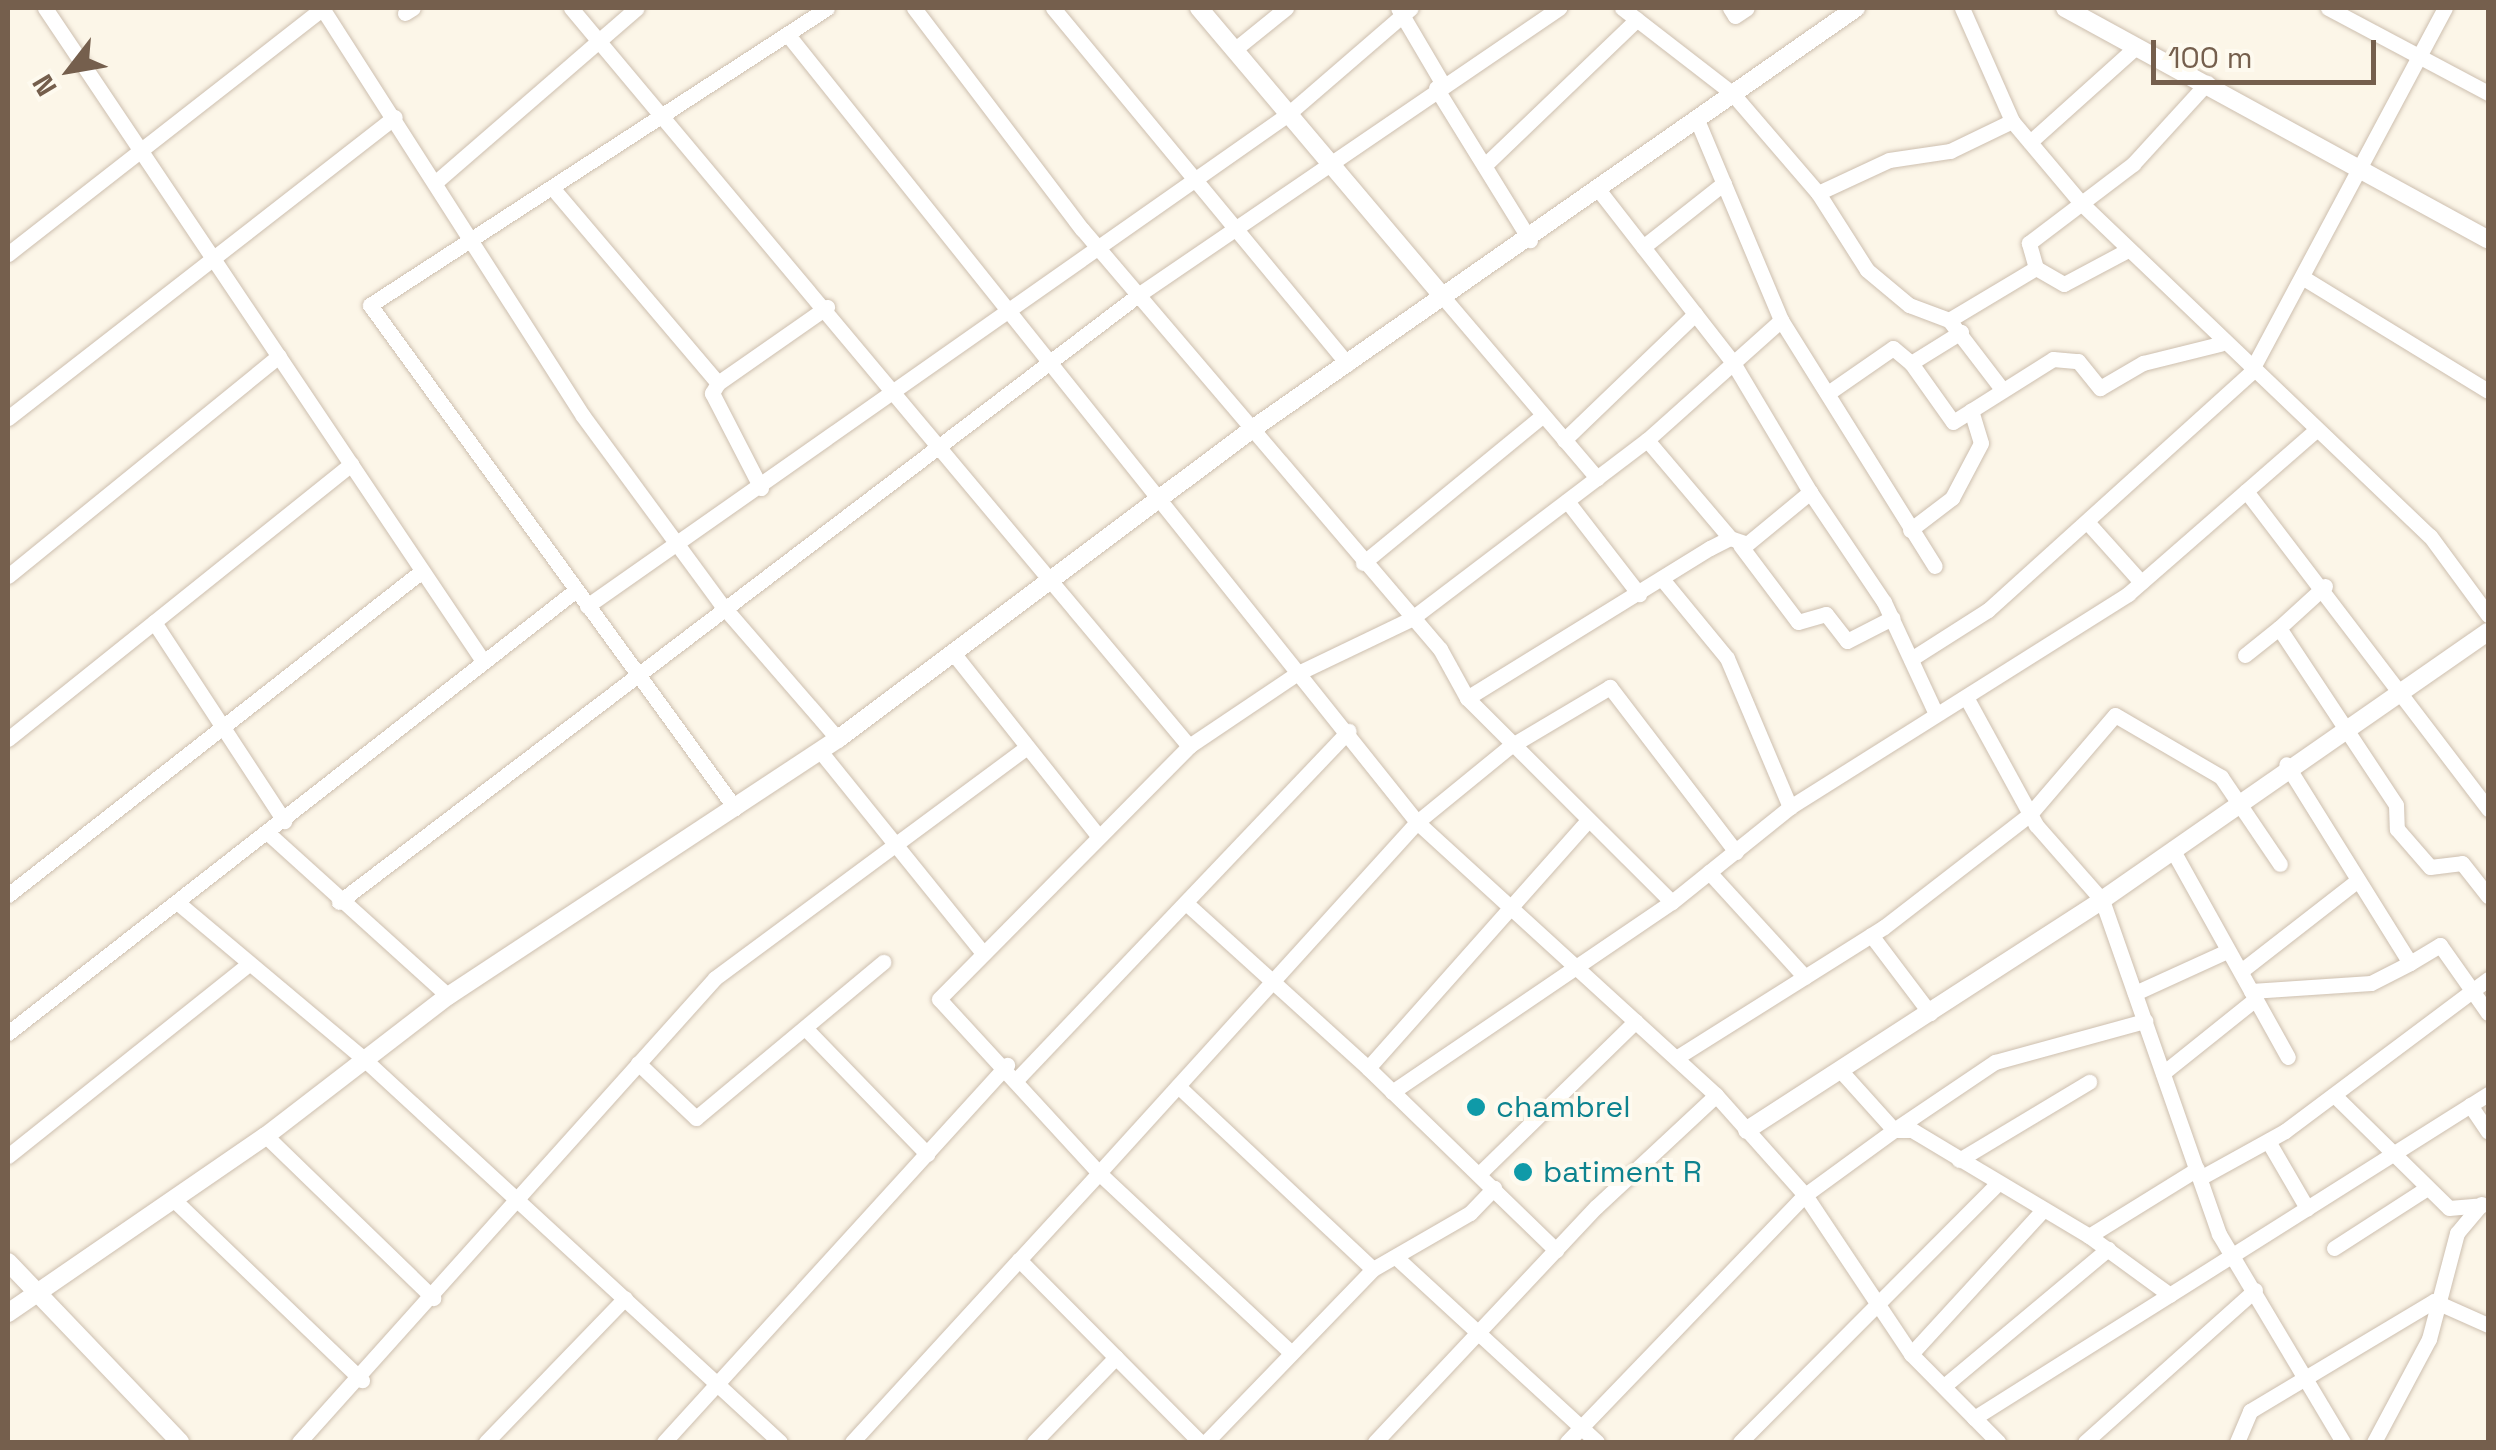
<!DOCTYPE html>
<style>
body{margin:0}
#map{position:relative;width:2496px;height:1450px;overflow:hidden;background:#fcf6e8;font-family:"Space Grotesk",sans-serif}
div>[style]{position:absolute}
.roads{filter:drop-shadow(0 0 2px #cdbfaf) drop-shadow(0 0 2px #cdbfaf)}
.minor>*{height:15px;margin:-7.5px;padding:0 7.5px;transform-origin:7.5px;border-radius:7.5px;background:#fff}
.tertiary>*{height:18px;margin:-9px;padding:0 9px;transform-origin:9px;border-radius:9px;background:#fff}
.dots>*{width:28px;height:28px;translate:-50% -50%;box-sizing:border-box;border:5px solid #fefaef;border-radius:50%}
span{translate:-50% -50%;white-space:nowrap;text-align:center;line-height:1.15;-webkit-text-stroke:8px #fefaef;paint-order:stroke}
.culture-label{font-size:30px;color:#0d838f}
.left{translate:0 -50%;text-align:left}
.frame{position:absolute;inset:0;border:10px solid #755f4d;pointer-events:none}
.north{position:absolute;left:20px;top:20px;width:100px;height:100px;-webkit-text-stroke:8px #fefaef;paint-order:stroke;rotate:239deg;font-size:28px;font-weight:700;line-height:40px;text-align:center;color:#755f4d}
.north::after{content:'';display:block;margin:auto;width:35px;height:45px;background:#755f4d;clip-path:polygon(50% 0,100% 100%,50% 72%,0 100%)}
.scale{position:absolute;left:2151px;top:40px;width:225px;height:45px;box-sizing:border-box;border:5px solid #755f4d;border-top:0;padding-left:12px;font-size:30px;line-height:35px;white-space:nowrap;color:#755f4d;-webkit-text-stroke:8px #fefaef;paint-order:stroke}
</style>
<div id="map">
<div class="roads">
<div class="minor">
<div style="left:45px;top:8px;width:786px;rotate:56.15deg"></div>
<div style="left:322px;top:8px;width:484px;rotate:57.4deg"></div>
<div style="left:583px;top:416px;width:233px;rotate:53.7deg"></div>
<div style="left:721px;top:604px;width:179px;rotate:49.1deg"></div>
<div style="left:571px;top:8px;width:963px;rotate:50.06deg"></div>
<div style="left:914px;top:8px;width:278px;rotate:52.8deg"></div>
<div style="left:1082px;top:229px;width:552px;rotate:49.56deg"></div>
<div style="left:1440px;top:649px;width:56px;rotate:61.1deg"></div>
<div style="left:1467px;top:698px;width:289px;rotate:44.9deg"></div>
<div style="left:1053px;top:8px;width:462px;rotate:50.4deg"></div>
<div style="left:1398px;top:8px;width:85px;rotate:59.5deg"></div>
<div style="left:1622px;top:8px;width:139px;rotate:37.7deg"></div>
<div style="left:1732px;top:93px;width:132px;rotate:49.3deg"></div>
<div style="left:1818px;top:193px;width:91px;rotate:57.5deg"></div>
<div style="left:1867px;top:270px;width:55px;rotate:39.8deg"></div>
<div style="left:1909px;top:305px;width:43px;rotate:20.6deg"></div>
<div style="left:1949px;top:320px;width:86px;rotate:52.6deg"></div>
<div style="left:1730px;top:8px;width:9px;rotate:58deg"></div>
<div style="left:1735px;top:16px;width:14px;rotate:-34deg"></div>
<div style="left:1962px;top:8px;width:124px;rotate:66.1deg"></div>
<div style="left:2012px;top:121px;width:107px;rotate:49.9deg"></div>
<div style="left:2081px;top:203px;width:482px;rotate:43.7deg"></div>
<div style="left:2430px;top:536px;width:98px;rotate:53.7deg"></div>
<div style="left:2328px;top:8px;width:181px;rotate:28deg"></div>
<div style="left:405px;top:13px;width:9px;rotate:-32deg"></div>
<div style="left:788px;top:35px;width:1007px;rotate:51.37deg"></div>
<div style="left:1417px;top:822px;width:405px;rotate:42.4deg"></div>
<div style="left:1716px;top:1095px;width:134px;rotate:48.3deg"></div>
<div style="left:1805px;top:1195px;width:191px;rotate:56.3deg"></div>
<div style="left:1911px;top:1354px;width:124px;rotate:45.3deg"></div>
<div style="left:1234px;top:50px;width:67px;rotate:-38.9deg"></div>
<div style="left:1436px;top:88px;width:179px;rotate:58.3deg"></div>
<div style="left:1697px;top:120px;width:217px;rotate:67.2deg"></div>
<div style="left:1781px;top:320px;width:290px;rotate:58deg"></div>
<div style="left:2030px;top:142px;width:142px;rotate:-41.9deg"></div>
<div style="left:1486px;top:164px;width:209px;rotate:-43.8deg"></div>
<div style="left:437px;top:181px;width:264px;rotate:-40.9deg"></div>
<div style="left:555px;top:191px;width:252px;rotate:49.7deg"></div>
<div style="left:718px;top:383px;width:12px;rotate:121deg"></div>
<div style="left:712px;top:393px;width:107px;rotate:62.7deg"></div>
<div style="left:1601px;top:193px;width:213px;rotate:52.1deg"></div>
<div style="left:1732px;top:361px;width:152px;rotate:59.2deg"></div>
<div style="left:1818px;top:193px;width:78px;rotate:-24.9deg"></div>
<div style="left:1889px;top:160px;width:62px;rotate:-8.4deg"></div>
<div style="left:1950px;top:151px;width:69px;rotate:-25.8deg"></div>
<div style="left:1643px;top:247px;width:103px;rotate:-38.3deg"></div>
<div style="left:8px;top:254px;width:400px;rotate:-38deg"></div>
<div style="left:2036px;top:268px;width:26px;rotate:-106deg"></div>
<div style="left:2029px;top:243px;width:131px;rotate:-37.2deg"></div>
<div style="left:2133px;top:164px;width:110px;rotate:-47.6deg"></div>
<div style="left:2302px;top:277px;width:218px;rotate:31.5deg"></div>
<div style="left:1443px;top:297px;width:238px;rotate:49.6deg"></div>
<div style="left:1949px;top:320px;width:101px;rotate:-30.9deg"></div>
<div style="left:2036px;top:268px;width:32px;rotate:30deg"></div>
<div style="left:2064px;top:284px;width:70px;rotate:-28deg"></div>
<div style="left:1911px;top:363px;width:72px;rotate:54.6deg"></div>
<div style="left:1953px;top:422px;width:118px;rotate:-32.2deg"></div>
<div style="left:2053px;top:359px;width:25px;rotate:5deg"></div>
<div style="left:2078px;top:361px;width:35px;rotate:51deg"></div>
<div style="left:2100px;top:388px;width:50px;rotate:-30.2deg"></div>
<div style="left:2143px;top:363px;width:79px;rotate:-13.9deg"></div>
<div style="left:718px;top:383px;width:133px;rotate:-34.9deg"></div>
<div style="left:1828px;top:393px;width:79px;rotate:-34.7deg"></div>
<div style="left:1893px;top:348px;width:23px;rotate:40deg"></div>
<div style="left:1911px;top:363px;width:59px;rotate:-31.8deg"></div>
<div style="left:8px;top:418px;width:490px;rotate:-37.9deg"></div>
<div style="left:1564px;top:440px;width:182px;rotate:-43.9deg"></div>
<div style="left:1647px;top:440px;width:128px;rotate:49.7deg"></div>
<div style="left:2246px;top:491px;width:400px;rotate:52.7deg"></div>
<div style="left:1567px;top:501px;width:118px;rotate:52.3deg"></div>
<div style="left:2089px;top:524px;width:78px;rotate:48.1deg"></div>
<div style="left:1910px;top:530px;width:53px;rotate:-37.3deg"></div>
<div style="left:1952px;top:498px;width:62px;rotate:-62.2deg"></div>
<div style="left:1981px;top:443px;width:34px;rotate:-107deg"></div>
<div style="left:1740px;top:545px;width:96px;rotate:53deg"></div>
<div style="left:1798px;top:622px;width:29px;rotate:-16deg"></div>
<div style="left:1826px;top:614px;width:34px;rotate:52deg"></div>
<div style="left:1847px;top:641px;width:51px;rotate:-27.1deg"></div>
<div style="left:1363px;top:563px;width:232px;rotate:-39.4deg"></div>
<div style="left:8px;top:576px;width:349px;rotate:-39.1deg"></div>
<div style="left:1662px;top:579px;width:102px;rotate:50.6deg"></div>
<div style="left:1727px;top:658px;width:162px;rotate:67.1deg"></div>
<div style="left:2325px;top:586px;width:62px;rotate:137.6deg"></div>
<div style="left:2279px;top:628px;width:212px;rotate:56.5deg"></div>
<div style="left:2396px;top:805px;width:24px;rotate:88deg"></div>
<div style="left:2397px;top:829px;width:50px;rotate:49deg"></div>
<div style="left:2430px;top:867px;width:32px;rotate:-7deg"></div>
<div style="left:2462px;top:863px;width:42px;rotate:51.8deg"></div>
<div style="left:587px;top:606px;width:856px;rotate:-35.06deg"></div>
<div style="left:1288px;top:114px;width:162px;rotate:-40.8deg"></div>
<div style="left:154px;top:622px;width:238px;rotate:56.8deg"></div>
<div style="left:954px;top:654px;width:233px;rotate:51.6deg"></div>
<div style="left:2245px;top:655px;width:43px;rotate:-38.5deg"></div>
<div style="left:1911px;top:659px;width:91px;rotate:-32.5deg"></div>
<div style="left:1988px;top:610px;width:353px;rotate:-42.1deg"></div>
<div style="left:2250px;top:373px;width:414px;rotate:-61.9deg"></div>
<div style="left:1966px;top:697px;width:146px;rotate:61.3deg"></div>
<div style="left:2036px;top:825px;width:100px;rotate:48.7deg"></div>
<div style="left:2102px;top:900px;width:354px;rotate:70.7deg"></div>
<div style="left:2219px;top:1234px;width:242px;rotate:59.2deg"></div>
<div style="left:1467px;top:698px;width:286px;rotate:-31.7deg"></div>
<div style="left:1710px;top:548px;width:22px;rotate:-27deg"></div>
<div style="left:1730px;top:538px;width:18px;rotate:19deg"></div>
<div style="left:1747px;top:544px;width:82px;rotate:-39.5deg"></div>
<div style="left:1810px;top:492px;width:133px;rotate:56.1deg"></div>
<div style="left:1884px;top:602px;width:123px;rotate:65.1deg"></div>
<div style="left:8px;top:739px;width:440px;rotate:-38.7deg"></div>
<div style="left:820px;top:751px;width:260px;rotate:51.1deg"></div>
<div style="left:735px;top:808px;width:621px;rotate:-125.97deg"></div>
<div style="left:370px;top:305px;width:545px;rotate:-33.02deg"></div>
<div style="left:269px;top:834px;width:241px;rotate:42.1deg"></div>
<div style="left:2172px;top:849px;width:238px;rotate:60.9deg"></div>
<div style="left:1736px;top:852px;width:208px;rotate:-127.4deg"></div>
<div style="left:1610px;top:687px;width:117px;rotate:149.3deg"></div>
<div style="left:1509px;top:747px;width:119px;rotate:140.8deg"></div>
<div style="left:1417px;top:822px;width:474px;rotate:132.2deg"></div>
<div style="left:1099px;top:1173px;width:236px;rotate:-132.6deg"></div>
<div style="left:939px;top:999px;width:356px;rotate:-45.3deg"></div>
<div style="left:1189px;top:746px;width:129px;rotate:-33.9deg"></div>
<div style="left:1296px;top:674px;width:127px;rotate:-25.6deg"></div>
<div style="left:1411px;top:619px;width:296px;rotate:-37.2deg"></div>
<div style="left:1647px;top:440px;width:180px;rotate:-41.8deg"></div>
<div style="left:1709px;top:872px;width:142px;rotate:47.6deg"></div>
<div style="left:8px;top:895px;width:526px;rotate:-38.05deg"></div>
<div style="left:177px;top:902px;width:246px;rotate:40deg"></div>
<div style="left:365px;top:1060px;width:564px;rotate:42.63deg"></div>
<div style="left:339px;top:902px;width:1003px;rotate:-37.22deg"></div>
<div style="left:1138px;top:295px;width:510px;rotate:-34.28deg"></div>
<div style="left:1186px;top:903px;width:246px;rotate:42.2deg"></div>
<div style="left:1368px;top:1068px;width:332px;rotate:-48.4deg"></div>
<div style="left:1871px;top:935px;width:98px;rotate:52.9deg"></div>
<div style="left:2410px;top:963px;width:35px;rotate:-31deg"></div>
<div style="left:2440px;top:945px;width:83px;rotate:54.8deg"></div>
<div style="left:2241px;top:971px;width:148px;rotate:-37.9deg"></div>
<div style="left:2251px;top:991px;width:120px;rotate:-3.8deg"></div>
<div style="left:2371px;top:983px;width:44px;rotate:-27.1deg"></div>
<div style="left:2410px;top:963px;width:234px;rotate:-121.9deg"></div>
<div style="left:2135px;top:993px;width:101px;rotate:-24.5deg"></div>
<div style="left:807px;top:1030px;width:173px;rotate:45.9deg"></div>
<div style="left:8px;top:1033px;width:720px;rotate:-37.95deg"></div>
<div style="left:1679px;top:1056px;width:242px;rotate:-32.2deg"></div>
<div style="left:1884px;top:927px;width:185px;rotate:-37.7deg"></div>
<div style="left:2030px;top:814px;width:130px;rotate:-49.4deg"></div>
<div style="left:2115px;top:715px;width:123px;rotate:30.3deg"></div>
<div style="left:2221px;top:777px;width:105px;rotate:55.9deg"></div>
<div style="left:638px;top:1063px;width:80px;rotate:43.5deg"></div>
<div style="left:696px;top:1118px;width:244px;rotate:-39.8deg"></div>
<div style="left:1368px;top:1068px;width:262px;rotate:44.1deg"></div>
<div style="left:1840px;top:1070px;width:81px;rotate:48deg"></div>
<div style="left:1894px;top:1130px;width:122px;rotate:-34deg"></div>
<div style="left:1995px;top:1062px;width:156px;rotate:-15.3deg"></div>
<div style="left:2163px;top:1073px;width:115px;rotate:-38.7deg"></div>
<div style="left:1019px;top:1077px;width:478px;rotate:-46.4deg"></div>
<div style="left:1178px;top:1086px;width:267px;rotate:43.2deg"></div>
<div style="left:1392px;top:1092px;width:338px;rotate:-34.2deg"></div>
<div style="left:1672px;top:902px;width:151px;rotate:-38.8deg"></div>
<div style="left:1790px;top:807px;width:400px;rotate:-32.2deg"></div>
<div style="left:2128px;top:594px;width:249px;rotate:-41.1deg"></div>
<div style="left:2334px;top:1095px;width:161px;rotate:44.5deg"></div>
<div style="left:2449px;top:1208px;width:33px;rotate:-5deg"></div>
<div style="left:2470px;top:1105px;width:32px;rotate:56deg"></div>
<div style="left:266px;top:1136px;width:233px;rotate:44.1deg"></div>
<div style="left:2268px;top:1141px;width:78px;rotate:59.8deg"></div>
<div style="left:8px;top:1156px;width:305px;rotate:-38.6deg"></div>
<div style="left:1959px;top:1160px;width:152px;rotate:-31deg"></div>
<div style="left:1481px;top:1172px;width:216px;rotate:-44.3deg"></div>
<div style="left:2200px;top:1178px;width:97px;rotate:-28.9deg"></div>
<div style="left:2285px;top:1131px;width:254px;rotate:-36.8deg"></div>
<div style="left:173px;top:1199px;width:262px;rotate:43.8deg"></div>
<div style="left:2089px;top:1236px;width:127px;rotate:-31.8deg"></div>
<div style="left:2334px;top:1248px;width:111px;rotate:-32.8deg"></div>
<div style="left:1399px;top:1260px;width:269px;rotate:42.6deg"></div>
<div style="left:1911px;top:1354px;width:195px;rotate:-47.5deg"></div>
<div style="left:1944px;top:1386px;width:214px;rotate:-39.9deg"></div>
<div style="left:1974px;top:1418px;width:608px;rotate:-32.23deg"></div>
<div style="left:299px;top:1442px;width:623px;rotate:-48.12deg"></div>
<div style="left:715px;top:978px;width:382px;rotate:-36.5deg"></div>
<div style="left:486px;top:1442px;width:200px;rotate:-46deg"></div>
<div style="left:664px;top:1442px;width:510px;rotate:-47.7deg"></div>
<div style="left:852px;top:1442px;width:247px;rotate:-47.5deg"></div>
<div style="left:1034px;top:1442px;width:118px;rotate:-46deg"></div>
<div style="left:1200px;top:1442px;width:257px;rotate:-134.8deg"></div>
<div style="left:1019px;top:1260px;width:118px;rotate:-47.4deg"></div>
<div style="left:1099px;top:1173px;width:262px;rotate:43.1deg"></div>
<div style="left:1206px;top:1442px;width:240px;rotate:-46deg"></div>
<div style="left:1373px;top:1269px;width:112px;rotate:-30deg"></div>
<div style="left:1470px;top:1213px;width:35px;rotate:-46deg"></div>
<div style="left:1375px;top:1442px;width:323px;rotate:-46.8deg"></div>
<div style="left:1596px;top:1207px;width:164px;rotate:-43deg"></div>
<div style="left:1567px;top:1442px;width:343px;rotate:-46.1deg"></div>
<div style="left:1805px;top:1195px;width:110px;rotate:-36.1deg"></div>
<div style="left:1894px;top:1130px;width:18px"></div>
<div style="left:1912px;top:1130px;width:206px;rotate:30.9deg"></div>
<div style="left:2089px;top:1236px;width:100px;rotate:36.1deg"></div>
<div style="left:1740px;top:1442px;width:364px;rotate:-45.1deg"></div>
<div style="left:2085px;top:1442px;width:228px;rotate:-41.8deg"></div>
<div style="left:2237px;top:1442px;width:34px;rotate:-67deg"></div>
<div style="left:2250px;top:1411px;width:214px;rotate:-30.9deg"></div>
<div style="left:2434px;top:1301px;width:59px;rotate:24deg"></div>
<div style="left:2374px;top:1442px;width:117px;rotate:-61.9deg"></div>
<div style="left:2429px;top:1339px;width:110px;rotate:-75.2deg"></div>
<div style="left:2457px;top:1233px;width:38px;rotate:-50deg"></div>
</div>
<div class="tertiary">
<div style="left:1199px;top:8px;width:378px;rotate:49.8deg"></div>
<div style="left:2065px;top:8px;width:482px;rotate:28.7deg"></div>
<div style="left:1747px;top:1130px;width:423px;rotate:-32.9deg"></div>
<div style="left:2102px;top:900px;width:470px;rotate:-34.8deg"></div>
<div style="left:8px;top:1262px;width:249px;rotate:46.3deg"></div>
<div style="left:8px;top:1313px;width:313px;rotate:-34.5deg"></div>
<div style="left:266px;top:1136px;width:230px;rotate:-37.6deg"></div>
<div style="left:448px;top:996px;width:467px;rotate:-33.4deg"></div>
<div style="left:838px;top:739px;width:516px;rotate:-36.8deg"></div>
<div style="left:1251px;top:430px;width:738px;rotate:-34.9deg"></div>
</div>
</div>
<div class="dots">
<div style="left:1476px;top:1107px;background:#0f9aa8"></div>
<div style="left:1523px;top:1172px;background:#0f9aa8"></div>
</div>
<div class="culture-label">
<span class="left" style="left:1496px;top:1107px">chambrel</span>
<span class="left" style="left:1543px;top:1172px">batiment R</span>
</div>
<div class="frame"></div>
<div class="north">N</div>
<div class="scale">100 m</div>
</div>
